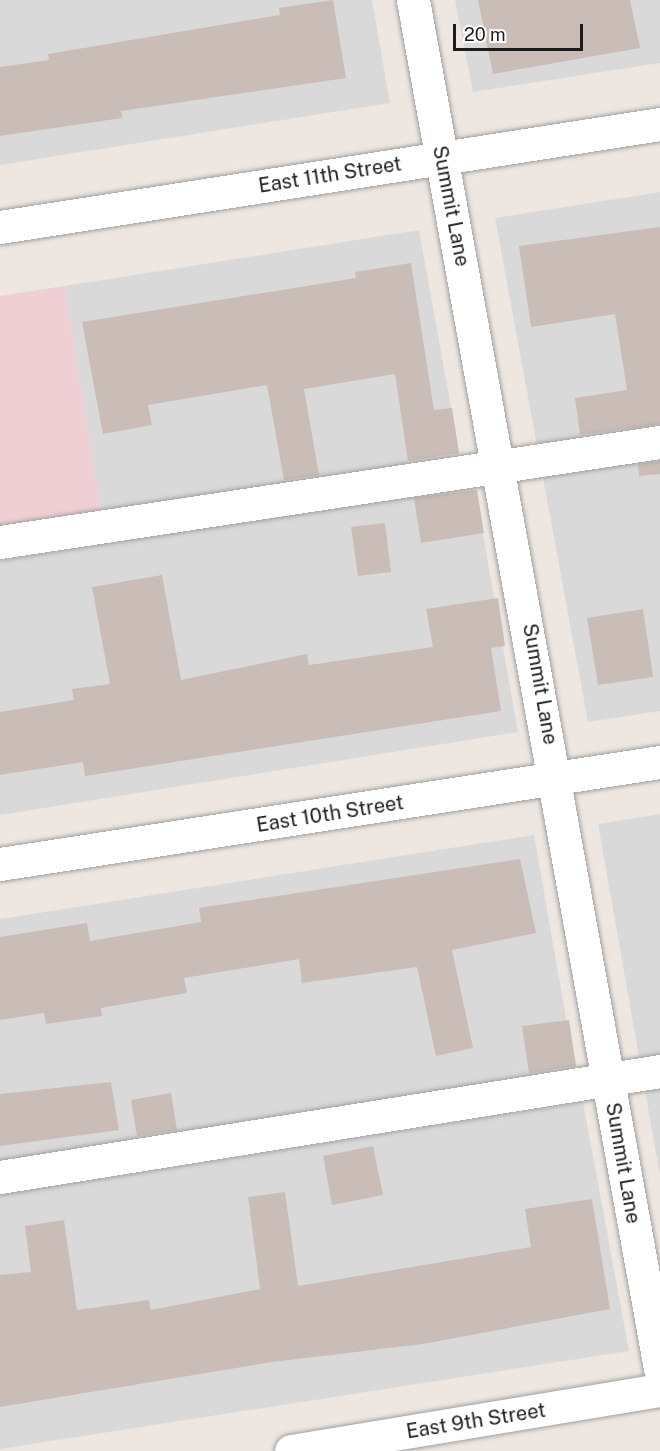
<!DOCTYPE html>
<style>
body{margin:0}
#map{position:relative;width:660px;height:1451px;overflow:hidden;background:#eee7e1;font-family:"Public Sans",sans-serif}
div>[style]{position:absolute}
.residential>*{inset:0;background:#dad9d9}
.commercial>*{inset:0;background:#f0cfd4}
.building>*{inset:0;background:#cabcb7}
.roads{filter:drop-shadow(0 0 2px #a0a0a0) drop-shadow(0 0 2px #a0a0a0)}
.minor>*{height:33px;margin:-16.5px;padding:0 16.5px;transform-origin:16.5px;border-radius:16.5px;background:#fff}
span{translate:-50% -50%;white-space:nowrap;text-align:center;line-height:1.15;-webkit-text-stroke:4.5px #fff;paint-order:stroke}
.street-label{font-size:20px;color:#1c1c1c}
.scale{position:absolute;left:453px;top:24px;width:130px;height:27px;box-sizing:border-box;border:3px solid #1c1c1c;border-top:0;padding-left:8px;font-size:18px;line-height:21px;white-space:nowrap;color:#1c1c1c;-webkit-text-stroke:4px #fff;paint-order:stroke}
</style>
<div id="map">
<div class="residential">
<div style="clip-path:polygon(0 0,372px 0,390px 103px,0 165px)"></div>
<div style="clip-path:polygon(455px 0,660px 0,660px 63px,473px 92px)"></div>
<div style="clip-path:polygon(660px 192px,660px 711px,588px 722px,495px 218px)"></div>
<div style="clip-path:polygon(419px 230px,460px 457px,101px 512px,64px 286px)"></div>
<div style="clip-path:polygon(474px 484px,518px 732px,0 815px,0 561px)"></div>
<div style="clip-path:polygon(660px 814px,660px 1176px,598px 824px)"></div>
<div style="clip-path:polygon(534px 835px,576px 1075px,0 1165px,0 919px)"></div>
<div style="clip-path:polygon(583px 1102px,629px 1351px,0 1449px,0 1195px)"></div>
</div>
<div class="commercial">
<div style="clip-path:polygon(64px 286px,101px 512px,0 529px,0 296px)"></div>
</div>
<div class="building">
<div style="clip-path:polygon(333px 0,346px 78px,121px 111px,122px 118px,0 136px,0 67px,49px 60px,48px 54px,280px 15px,279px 8px)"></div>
<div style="clip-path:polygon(478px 0,630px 0,640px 48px,493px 74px)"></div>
<div style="clip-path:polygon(660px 227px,660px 424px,580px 435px,575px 398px,627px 390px,615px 314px,531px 327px,519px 246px)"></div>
<div style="clip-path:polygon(411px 263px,434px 410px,452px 408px,459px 453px,408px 461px,395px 374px,304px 389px,319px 475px,284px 480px,267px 385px,148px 405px,152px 425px,103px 434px,82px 322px,356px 278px,355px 272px)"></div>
<div style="clip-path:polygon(660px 461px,660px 474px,639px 476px,638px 464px)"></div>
<div style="clip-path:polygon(477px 490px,484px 533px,421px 543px,414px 498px)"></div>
<div style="clip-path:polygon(385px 523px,391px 572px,358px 576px,351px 527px)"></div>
<div style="clip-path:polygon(162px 575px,181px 680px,307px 654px,309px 665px,433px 647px,426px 609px,498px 598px,505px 646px,491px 648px,501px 711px,85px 776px,83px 762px,0 775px,0 712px,74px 700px,72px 689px,110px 684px,92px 587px)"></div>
<div style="clip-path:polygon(643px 609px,653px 677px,598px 685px,587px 618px)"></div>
<div style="clip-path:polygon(520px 859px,536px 933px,452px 950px,473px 1048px,436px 1056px,417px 967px,302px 983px,299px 959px,184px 978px,187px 993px,101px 1008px,102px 1016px,46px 1024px,44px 1013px,0 1020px,0 937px,87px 923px,90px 941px,201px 922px,199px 908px)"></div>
<div style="clip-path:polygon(569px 1020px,576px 1066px,529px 1073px,522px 1026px)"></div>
<div style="clip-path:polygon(111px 1082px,119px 1130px,0 1146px,0 1094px)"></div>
<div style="clip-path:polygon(171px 1093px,177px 1130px,137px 1136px,131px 1100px)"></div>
<div style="clip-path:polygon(373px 1146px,383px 1195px,332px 1205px,323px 1156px)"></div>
<div style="clip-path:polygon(285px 1192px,298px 1286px,531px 1247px,525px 1209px,592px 1199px,610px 1309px,423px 1344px,272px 1362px,0 1407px,0 1275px,31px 1272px,25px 1226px,64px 1220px,77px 1310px,149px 1300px,151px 1310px,260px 1289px,248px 1197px)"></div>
</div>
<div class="roads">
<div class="minor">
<div style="left:413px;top:0;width:1391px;rotate:79.77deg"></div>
<div style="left:0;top:227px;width:668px;rotate:-8.87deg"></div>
<div style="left:0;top:542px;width:668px;rotate:-8.62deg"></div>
<div style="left:0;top:864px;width:668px;rotate:-8.79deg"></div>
<div style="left:0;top:1177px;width:668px;rotate:-9.12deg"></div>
<div style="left:291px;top:1451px;width:374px;rotate:-9.4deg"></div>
</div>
</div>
<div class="street-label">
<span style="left:330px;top:175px;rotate:-9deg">East 11th Street</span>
<span style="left:451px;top:206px;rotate:79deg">Summit Lane</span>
<span style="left:540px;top:684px;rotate:80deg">Summit Lane</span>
<span style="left:330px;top:814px;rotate:-9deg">East 10th Street</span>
<span style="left:623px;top:1163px;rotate:80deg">Summit Lane</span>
<span style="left:476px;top:1421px;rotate:-9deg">East 9th Street</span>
</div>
<div class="scale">20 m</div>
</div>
